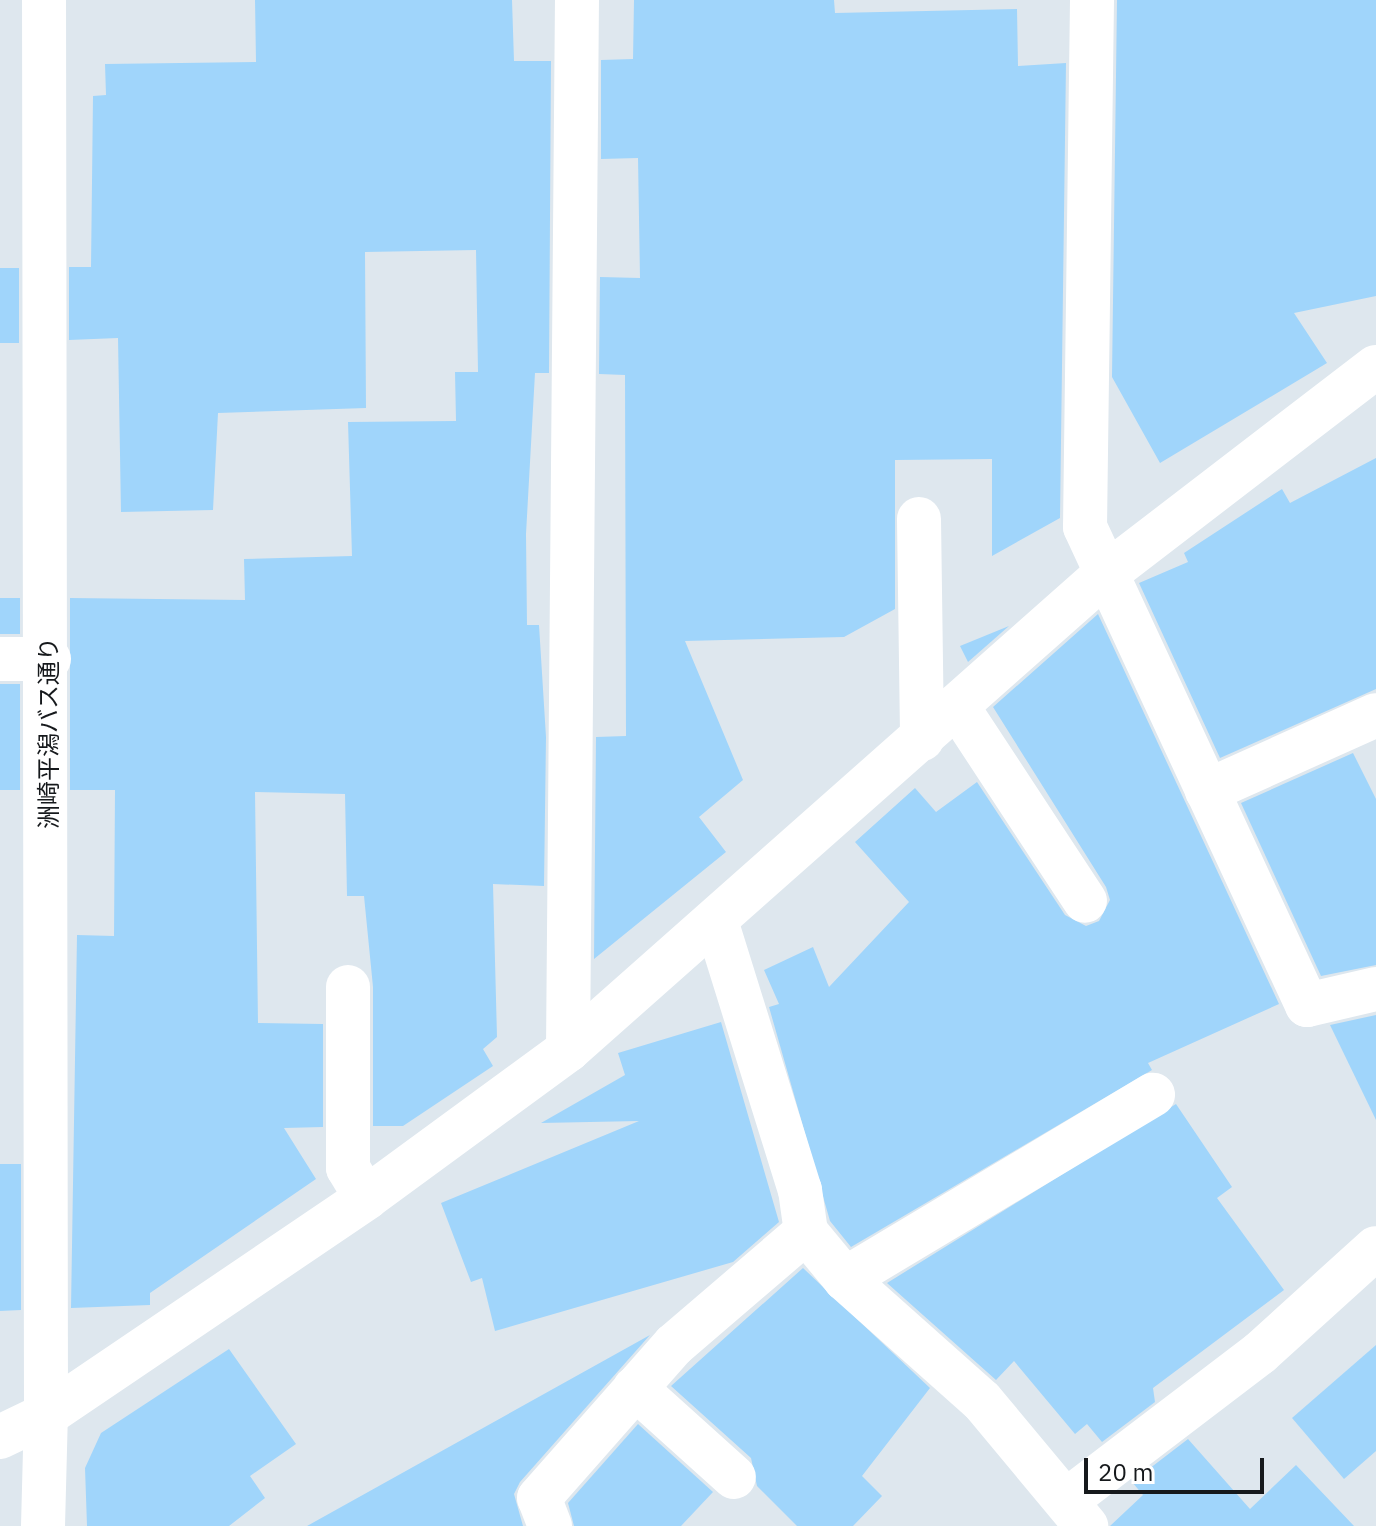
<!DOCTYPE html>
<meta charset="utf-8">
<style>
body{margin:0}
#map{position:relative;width:1376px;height:1526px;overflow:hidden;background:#dee7ee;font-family:"IBM Plex Sans","Noto Sans JP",sans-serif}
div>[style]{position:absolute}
.building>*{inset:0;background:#a0d5fb}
.minor>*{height:44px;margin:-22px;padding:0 22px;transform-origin:22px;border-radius:22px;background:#fff}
span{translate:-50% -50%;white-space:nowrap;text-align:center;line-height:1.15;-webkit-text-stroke:7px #fff;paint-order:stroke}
.street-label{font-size:24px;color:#16191c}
.scale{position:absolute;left:1084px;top:1458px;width:180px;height:36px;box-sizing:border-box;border:4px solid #16191c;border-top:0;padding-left:10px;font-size:24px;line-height:28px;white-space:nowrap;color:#16191c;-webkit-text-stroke:6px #fff;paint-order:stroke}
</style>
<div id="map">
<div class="building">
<div style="clip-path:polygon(255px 0,512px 0,514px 61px,551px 61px,549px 373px,535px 373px,526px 534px,527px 625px,539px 625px,546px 737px,544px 886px,493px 884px,497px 1037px,483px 1049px,493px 1066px,403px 1126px,373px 1126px,373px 987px,364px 896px,347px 896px,345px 794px,255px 792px,258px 1023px,323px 1024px,323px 1127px,284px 1128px,316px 1179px,150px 1293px,150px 1305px,71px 1308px,77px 935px,114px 936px,115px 790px,70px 790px,70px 598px,245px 600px,244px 559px,352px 556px,348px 422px,456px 421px,455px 372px,478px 372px,476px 250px,365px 252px,366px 408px,218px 413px,213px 510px,121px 512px,118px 338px,69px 340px,69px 267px,91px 267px,93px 96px,106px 95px,105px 64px,256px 62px)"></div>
<div style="clip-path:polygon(634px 0,834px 0,835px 13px,1017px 9px,1018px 66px,1066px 63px,1060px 518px,992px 556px,992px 459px,895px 460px,895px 609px,844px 637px,685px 641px,743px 780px,699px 817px,726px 852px,594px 959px,596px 737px,626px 736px,625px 375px,599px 374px,600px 277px,640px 278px,638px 158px,601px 159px,601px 60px,633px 59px)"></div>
<div style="clip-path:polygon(1117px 0,1376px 0,1376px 296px,1294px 313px,1327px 363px,1160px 463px,1112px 377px)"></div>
<div style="clip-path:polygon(0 268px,19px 268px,19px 343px,0 343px)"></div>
<div style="clip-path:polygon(1376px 458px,1376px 689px,1220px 758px,1139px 583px,1188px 562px,1184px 553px,1282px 489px,1290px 503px)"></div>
<div style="clip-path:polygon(0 598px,20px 598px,20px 634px,0 634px)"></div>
<div style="clip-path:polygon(1098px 614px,1279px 1004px,1148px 1063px,1152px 1070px,851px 1247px,830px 1221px,769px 1007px,779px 1004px,764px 970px,813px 947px,829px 987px,909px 902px,855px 842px,915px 788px,936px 812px,977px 782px,1065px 915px,1086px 926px,1099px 921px,1110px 900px,1106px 887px,993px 707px)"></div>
<div style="clip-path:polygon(1009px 626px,968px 662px,960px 646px)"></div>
<div style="clip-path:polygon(0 684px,20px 684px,20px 790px,0 790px)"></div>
<div style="clip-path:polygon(1353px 753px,1376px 799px,1376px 965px,1321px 976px,1241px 803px)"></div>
<div style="clip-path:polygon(1376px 1015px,1376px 1120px,1330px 1025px)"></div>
<div style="clip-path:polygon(721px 1022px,779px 1222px,733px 1262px,495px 1331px,482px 1278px,471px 1282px,441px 1203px,639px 1121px,541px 1123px,625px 1075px,618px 1053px)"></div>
<div style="clip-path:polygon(1176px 1104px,1232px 1187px,1217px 1198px,1284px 1290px,1153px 1388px,1155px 1402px,1102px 1442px,1087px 1424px,1075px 1434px,1014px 1361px,996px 1380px,887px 1283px)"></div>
<div style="clip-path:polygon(0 1164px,21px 1164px,21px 1310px,0 1311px)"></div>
<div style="clip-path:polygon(803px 1268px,930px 1388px,862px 1476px,882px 1496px,853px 1526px,797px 1526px,757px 1486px,751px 1458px,671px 1386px)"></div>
<div style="clip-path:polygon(650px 1335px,520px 1482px,514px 1494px,523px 1526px,307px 1526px)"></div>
<div style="clip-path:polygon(1376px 1345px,1376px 1451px,1344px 1479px,1292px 1418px)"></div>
<div style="clip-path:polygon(229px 1349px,296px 1444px,250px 1476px,265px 1498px,229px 1526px,87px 1526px,85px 1468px,101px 1433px)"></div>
<div style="clip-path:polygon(638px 1424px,713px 1492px,681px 1526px,574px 1526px,568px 1503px)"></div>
<div style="clip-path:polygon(1188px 1439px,1250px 1509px,1296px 1465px,1354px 1526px,1110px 1526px,1143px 1495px,1132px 1482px)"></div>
</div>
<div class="minor">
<div style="left:1092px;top:0;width:527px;rotate:90.76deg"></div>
<div style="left:1085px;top:527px;width:527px;rotate:65.09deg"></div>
<div style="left:1307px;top:1005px;width:71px;rotate:-13.1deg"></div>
<div style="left:919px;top:519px;width:220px;rotate:89.2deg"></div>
<div style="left:0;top:659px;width:49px"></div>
<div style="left:957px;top:706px;width:233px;rotate:56.7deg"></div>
<div style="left:1207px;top:791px;width:185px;rotate:-24.2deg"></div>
<div style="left:717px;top:924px;width:279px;rotate:72.7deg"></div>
<div style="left:800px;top:1190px;width:42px;rotate:81.9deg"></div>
<div style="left:806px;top:1232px;width:61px;rotate:50.3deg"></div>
<div style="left:845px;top:1279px;width:183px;rotate:41.7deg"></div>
<div style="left:982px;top:1401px;width:163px;rotate:50.2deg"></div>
<div style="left:348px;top:987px;width:181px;rotate:90deg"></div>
<div style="left:348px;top:1168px;width:35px;rotate:59deg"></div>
<div style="left:568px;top:1050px;width:1050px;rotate:-89.51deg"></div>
<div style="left:845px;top:1279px;width:359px;rotate:-30.9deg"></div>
<div style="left:635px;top:1388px;width:133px;rotate:42deg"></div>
<div style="left:0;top:1437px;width:51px;rotate:-25.6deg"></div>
<div style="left:46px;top:1415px;width:1415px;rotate:-90.08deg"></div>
<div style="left:1067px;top:1500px;width:243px;rotate:-37.3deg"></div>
<div style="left:1260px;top:1353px;width:156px;rotate:-42.2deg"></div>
<div style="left:43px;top:1526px;width:111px;rotate:-88.5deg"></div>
<div style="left:46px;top:1415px;width:387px;rotate:-34.1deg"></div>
<div style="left:366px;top:1198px;width:250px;rotate:-36.2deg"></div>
<div style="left:568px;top:1050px;width:713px;rotate:-41.53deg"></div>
<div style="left:1102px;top:577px;width:345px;rotate:-37.5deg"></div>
<div style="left:550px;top:1526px;width:30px;rotate:-111deg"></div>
<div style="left:539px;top:1498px;width:204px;rotate:-48.6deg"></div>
<div style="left:674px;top:1345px;width:174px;rotate:-40.6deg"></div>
</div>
<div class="street-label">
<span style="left:49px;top:733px;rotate:-90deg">洲崎平潟バス通り</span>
</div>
<div class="scale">20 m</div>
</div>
